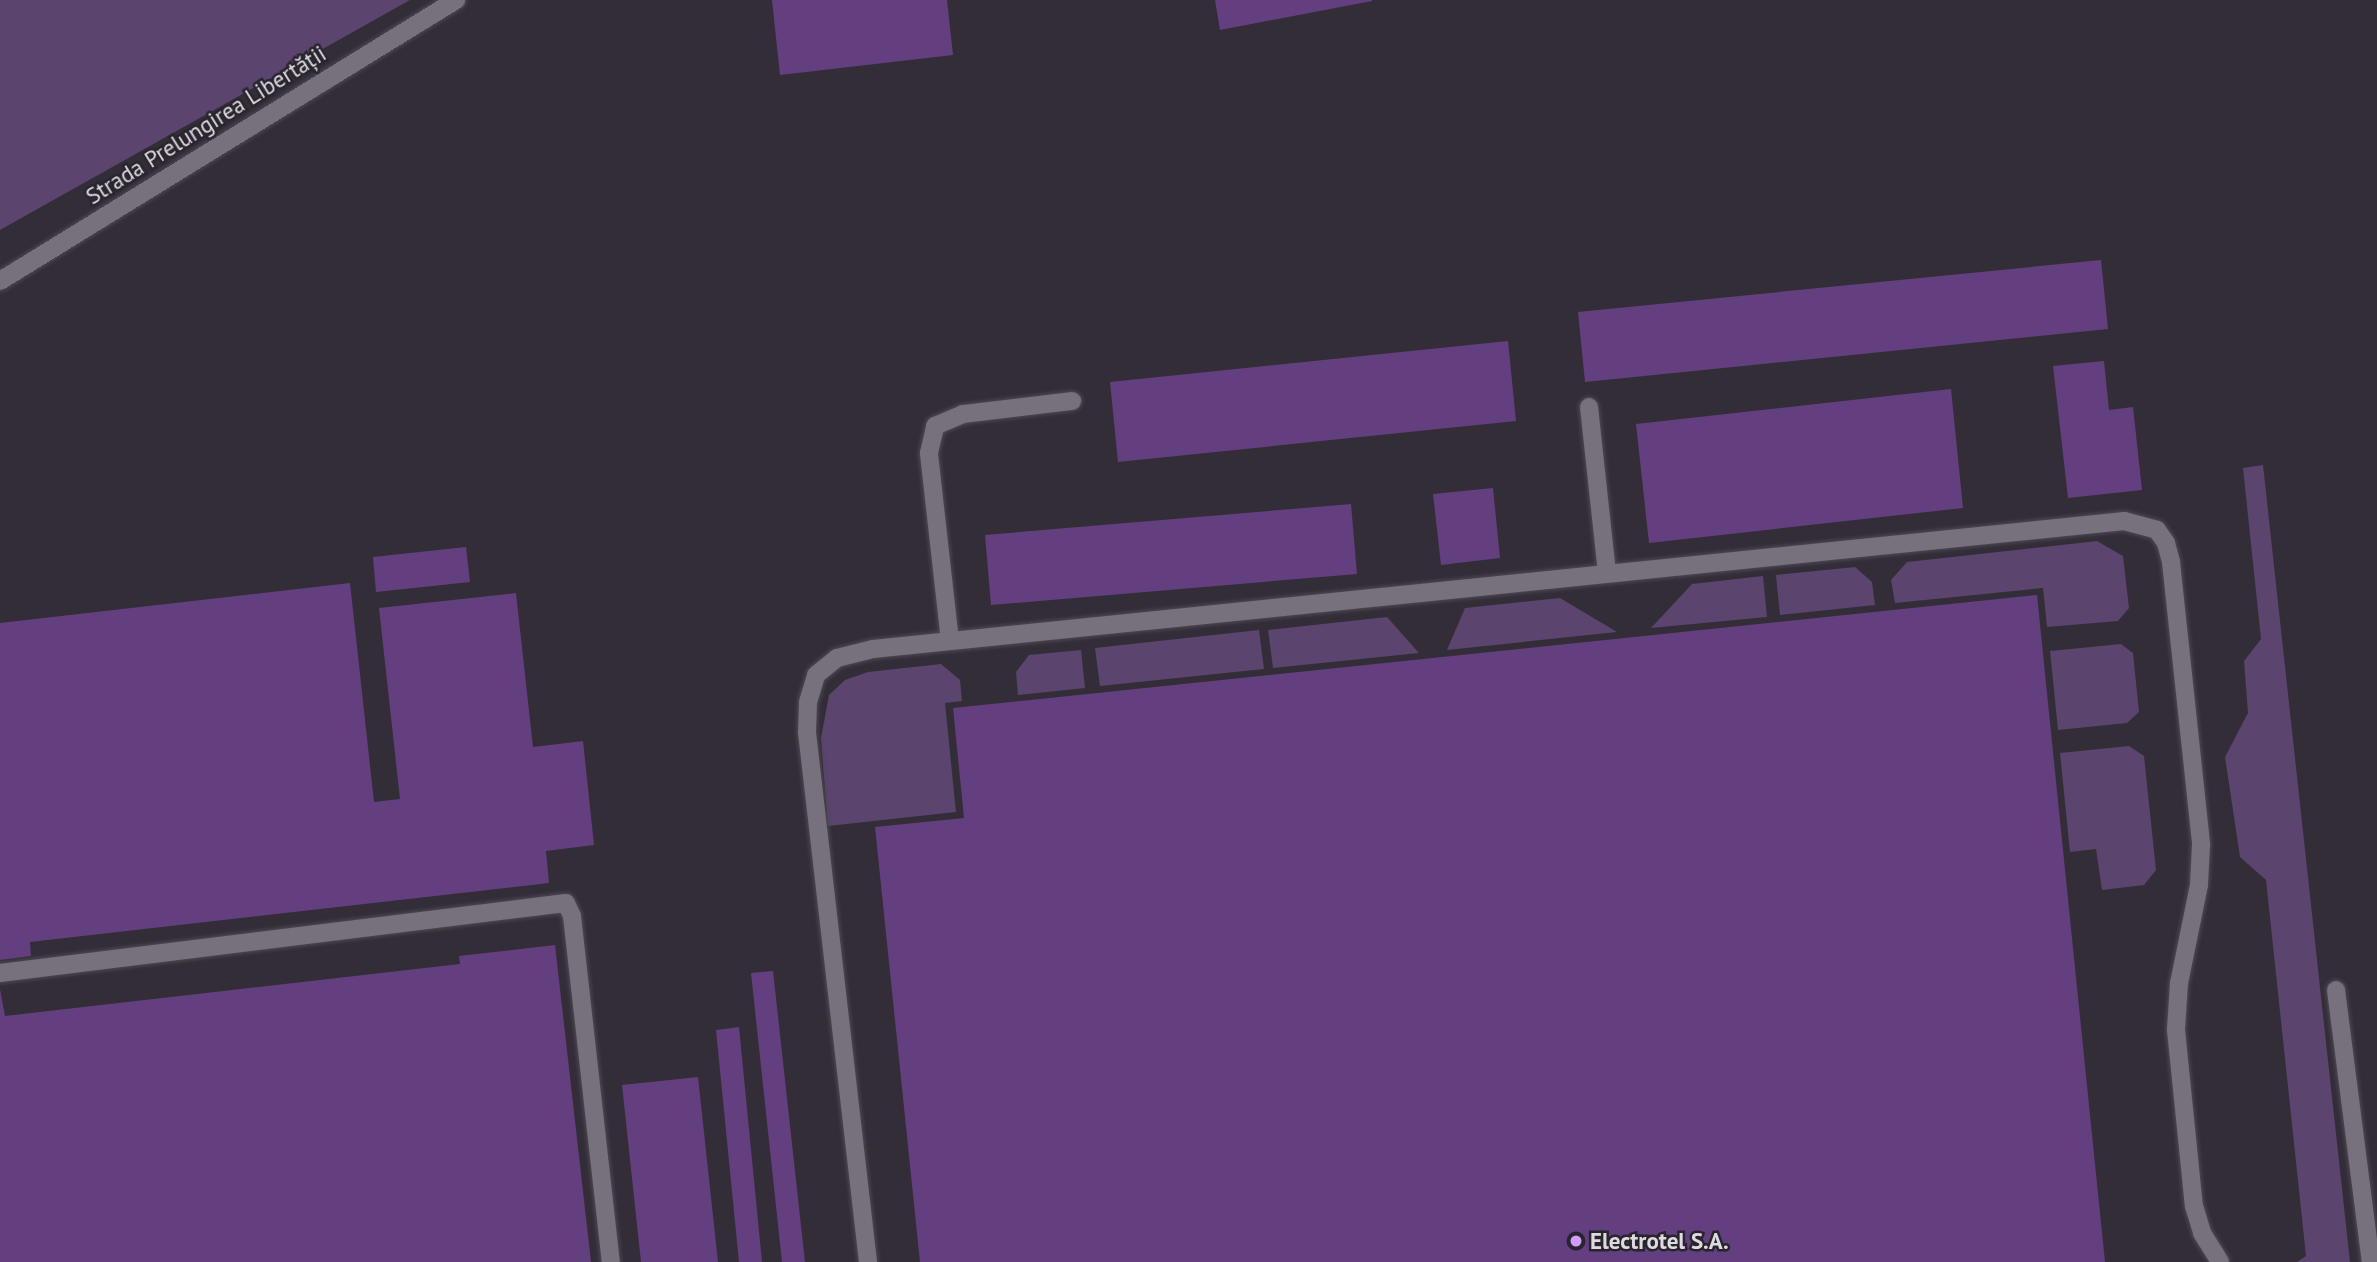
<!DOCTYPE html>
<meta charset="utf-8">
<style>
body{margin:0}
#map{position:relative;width:2377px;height:1262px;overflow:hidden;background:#332d38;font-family:"PT Sans",sans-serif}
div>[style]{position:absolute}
.green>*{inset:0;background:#5b446d}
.building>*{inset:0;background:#643f7f}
.roads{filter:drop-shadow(0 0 2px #4e4951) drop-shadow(0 0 2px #4e4951)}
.minor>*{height:18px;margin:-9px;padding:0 9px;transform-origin:9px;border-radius:9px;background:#77707d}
.dots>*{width:19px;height:19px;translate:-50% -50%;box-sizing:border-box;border:4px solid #29242e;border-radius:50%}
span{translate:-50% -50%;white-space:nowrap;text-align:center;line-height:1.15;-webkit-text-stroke:5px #29242e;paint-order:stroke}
.street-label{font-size:23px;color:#dedae1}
.poi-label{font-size:23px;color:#dedae1;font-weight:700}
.left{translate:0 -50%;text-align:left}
</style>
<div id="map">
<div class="green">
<div style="clip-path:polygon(0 0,410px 0,0 230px)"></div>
<div style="clip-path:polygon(2263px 465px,2350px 1262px,2297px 1262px,2306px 1256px,2266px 880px,2240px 857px,2225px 757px,2248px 713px,2244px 661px,2261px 639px,2243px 468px)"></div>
<div style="clip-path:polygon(2097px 541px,2123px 556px,2129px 608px,2118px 621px,2047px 627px,2043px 588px,1895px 603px,1891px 580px,1907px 562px)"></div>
<div style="clip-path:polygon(1855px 567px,1872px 582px,1875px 605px,1780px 615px,1776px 575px)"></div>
<div style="clip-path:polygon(1763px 576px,1767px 617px,1651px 628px,1692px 584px)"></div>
<div style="clip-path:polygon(1560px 598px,1617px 632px,1447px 650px,1465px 608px)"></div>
<div style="clip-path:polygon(1387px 617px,1419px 653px,1273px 668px,1268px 630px)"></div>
<div style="clip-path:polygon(1259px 630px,1264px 669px,1100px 686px,1095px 648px)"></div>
<div style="clip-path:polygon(2121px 644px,2133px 653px,2139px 712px,2127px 723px,2058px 730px,2050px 651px)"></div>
<div style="clip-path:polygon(1081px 650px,1085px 688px,1018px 695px,1016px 672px,1029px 655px)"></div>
<div style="clip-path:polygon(941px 664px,960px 680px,962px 701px,945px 703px,956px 812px,828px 826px,821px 738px,829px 695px,845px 680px,868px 672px)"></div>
<div style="clip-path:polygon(2129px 746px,2144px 756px,2156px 870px,2144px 885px,2102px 890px,2096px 849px,2070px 852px,2060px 753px)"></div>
</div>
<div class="building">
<div style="clip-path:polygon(772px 0,947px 0,953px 55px,780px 75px)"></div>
<div style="clip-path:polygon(1215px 0,1372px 0,1372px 1px,1220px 30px)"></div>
<div style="clip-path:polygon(2101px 260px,2108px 329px,1585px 382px,1578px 312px)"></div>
<div style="clip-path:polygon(1508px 341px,1516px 421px,1118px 462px,1110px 382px)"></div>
<div style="clip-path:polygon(2104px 361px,2109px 410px,2133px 407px,2142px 490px,2068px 498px,2053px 366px)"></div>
<div style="clip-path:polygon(1951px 389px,1963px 508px,1649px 543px,1636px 424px)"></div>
<div style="clip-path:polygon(1493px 488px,1500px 558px,1441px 565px,1433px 494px)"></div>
<div style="clip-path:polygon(1351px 504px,1357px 574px,991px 605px,985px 535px)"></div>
<div style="clip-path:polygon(466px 547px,470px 582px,376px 592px,373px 557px)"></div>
<div style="clip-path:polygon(350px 583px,374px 802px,400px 799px,379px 608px,516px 593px,533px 747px,583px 741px,594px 845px,546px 851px,549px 883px,30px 942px,31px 956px,0 960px,0 623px)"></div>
<div style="clip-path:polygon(2037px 595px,2105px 1262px,920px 1262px,875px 827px,964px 818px,953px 708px)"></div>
<div style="clip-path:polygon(555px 945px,591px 1262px,0 1262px,0 989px,5px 1016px,460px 964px,459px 956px)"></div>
<div style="clip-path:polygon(773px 971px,805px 1262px,782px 1262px,751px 973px)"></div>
<div style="clip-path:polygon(739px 1027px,762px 1262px,739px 1262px,716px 1030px)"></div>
<div style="clip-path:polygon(698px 1077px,718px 1262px,641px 1262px,622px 1085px)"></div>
</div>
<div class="roads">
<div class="minor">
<div style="left:0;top:281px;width:536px;rotate:-31.64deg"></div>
<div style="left:1589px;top:407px;width:167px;rotate:83.8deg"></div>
<div style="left:950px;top:641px;width:189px;rotate:-96.4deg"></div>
<div style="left:929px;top:453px;width:28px;rotate:-77deg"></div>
<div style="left:935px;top:426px;width:30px;rotate:-23deg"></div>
<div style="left:963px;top:414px;width:110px;rotate:-6.8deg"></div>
<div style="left:0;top:973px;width:570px;rotate:-7.05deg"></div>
<div style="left:566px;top:903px;width:14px;rotate:65deg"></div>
<div style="left:572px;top:916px;width:348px;rotate:83.6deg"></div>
<div style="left:2336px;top:990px;width:274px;rotate:82.7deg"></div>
<div style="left:868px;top:1262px;width:533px;rotate:-96.57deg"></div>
<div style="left:807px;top:732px;width:30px;rotate:-88deg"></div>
<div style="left:808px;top:702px;width:28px;rotate:-73deg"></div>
<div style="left:816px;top:675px;width:27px;rotate:-39deg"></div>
<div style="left:837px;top:658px;width:37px;rotate:-14deg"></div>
<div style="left:873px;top:649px;width:1258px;rotate:-5.84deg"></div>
<div style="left:2124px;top:521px;width:34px;rotate:15deg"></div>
<div style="left:2157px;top:530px;width:16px;rotate:55deg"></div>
<div style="left:2166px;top:543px;width:20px;rotate:75deg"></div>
<div style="left:2171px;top:562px;width:285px;rotate:83.9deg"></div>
<div style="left:2201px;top:845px;width:40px;rotate:92.9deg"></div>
<div style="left:2199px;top:885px;width:100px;rotate:101.5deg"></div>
<div style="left:2179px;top:983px;width:47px;rotate:93.7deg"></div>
<div style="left:2176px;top:1030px;width:177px;rotate:84.2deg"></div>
<div style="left:2194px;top:1206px;width:28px;rotate:73deg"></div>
<div style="left:2202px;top:1233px;width:34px;rotate:58deg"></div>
</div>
</div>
<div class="dots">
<div style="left:1576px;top:1241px;background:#d39cfc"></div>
</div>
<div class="street-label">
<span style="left:206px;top:125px;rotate:-32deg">Strada Prelungirea Libertății</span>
</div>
<div class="poi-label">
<span class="left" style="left:1590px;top:1241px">Electrotel S.A.</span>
</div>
</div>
